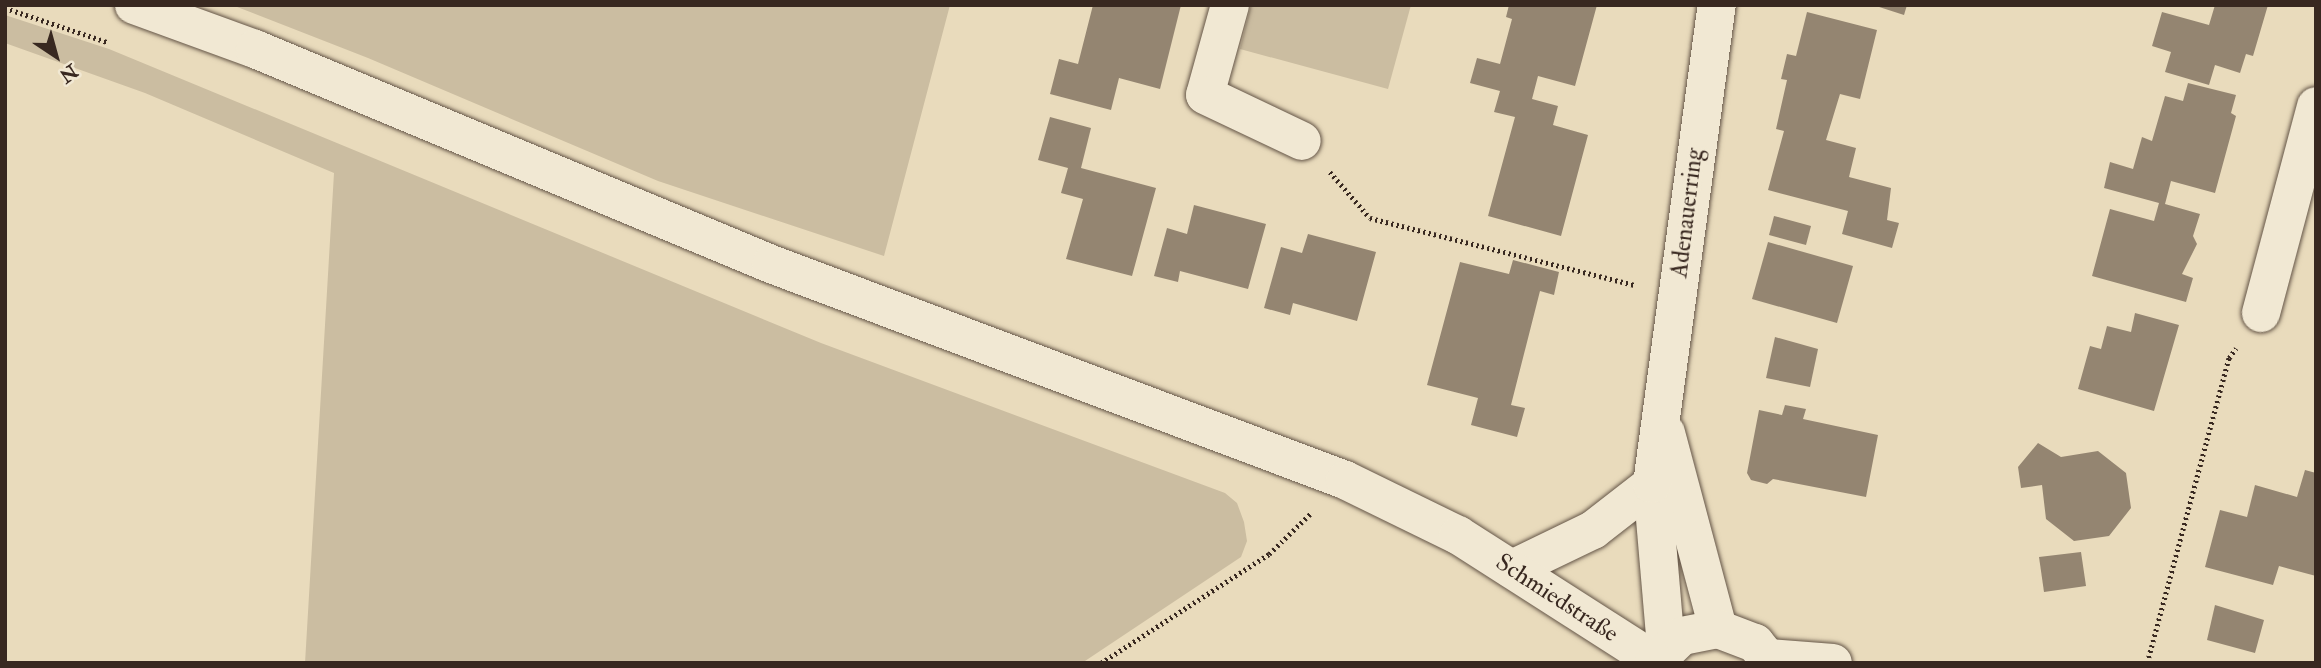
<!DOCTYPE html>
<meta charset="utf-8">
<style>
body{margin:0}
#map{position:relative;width:2321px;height:668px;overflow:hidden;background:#e9dbbc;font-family:"IM FELL Double Pica",serif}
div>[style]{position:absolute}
.green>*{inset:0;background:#cbbda1}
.building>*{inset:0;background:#948571}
.path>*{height:4.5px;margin-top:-2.25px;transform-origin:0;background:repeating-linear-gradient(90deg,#382820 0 2px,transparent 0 5.5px)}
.roads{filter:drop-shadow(0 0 2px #645547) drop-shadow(0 0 2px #645547)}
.minor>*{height:38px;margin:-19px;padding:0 19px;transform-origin:19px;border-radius:19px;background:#f1e8d3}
.tertiary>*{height:38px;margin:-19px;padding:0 19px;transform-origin:19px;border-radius:19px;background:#f1e8d3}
span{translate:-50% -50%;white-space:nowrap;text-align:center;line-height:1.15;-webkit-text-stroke:7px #f1e8d3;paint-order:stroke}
.street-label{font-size:24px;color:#382820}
.frame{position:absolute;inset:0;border:7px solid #382820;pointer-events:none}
.north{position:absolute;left:21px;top:21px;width:70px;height:70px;-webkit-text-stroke:5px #f1e8d3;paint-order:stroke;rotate:144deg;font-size:19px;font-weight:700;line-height:28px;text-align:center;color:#382820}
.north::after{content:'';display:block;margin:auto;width:24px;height:32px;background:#382820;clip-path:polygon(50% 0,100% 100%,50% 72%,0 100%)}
</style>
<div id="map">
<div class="green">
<div style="clip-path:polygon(232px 5px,950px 5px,884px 256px,658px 181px,368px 58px)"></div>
<div style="clip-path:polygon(1251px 5px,1411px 5px,1388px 89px,1240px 49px)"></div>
<div style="clip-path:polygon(5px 15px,109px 49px,821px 343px,1225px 493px,1237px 503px,1244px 522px,1247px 541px,1241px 557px,1082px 663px,305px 663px,334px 173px,145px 93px,5px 43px)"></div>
</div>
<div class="building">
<div style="clip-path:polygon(1093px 5px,1181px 5px,1160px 89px,1119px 78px,1111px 110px,1050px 94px,1059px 59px,1078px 64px)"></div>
<div style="clip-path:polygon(1509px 5px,1597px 5px,1575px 86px,1538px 76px,1532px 99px,1558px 106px,1553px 125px,1588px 135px,1561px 236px,1488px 216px,1515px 117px,1494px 112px,1500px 91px,1470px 83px,1477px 58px,1500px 64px,1512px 19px,1506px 17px)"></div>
<div style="clip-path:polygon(1873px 5px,1907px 5px,1904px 15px)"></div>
<div style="clip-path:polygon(2215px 5px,2268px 5px,2253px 56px,2246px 54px,2240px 73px,2215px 65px,2209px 85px,2165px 72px,2171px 52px,2152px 46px,2162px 12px,2209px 25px)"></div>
<div style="clip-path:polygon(1807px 12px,1877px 30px,1860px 99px,1840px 94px,1826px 140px,1856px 148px,1849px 177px,1891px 188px,1887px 220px,1899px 223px,1892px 248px,1842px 234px,1848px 211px,1768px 190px,1784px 131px,1776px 129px,1787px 80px,1781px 79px,1787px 54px,1796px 56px)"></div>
<div style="clip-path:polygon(2188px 83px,2236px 95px,2231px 113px,2236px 116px,2215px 193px,2171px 181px,2165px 204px,2200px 214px,2193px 236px,2197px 244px,2182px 274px,2193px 278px,2186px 302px,2092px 276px,2110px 209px,2154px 221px,2159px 203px,2104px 188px,2110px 162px,2133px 169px,2142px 137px,2152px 141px,2165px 96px,2183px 101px)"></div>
<div style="clip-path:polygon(1050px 117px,1091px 128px,1081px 168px,1156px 188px,1132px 276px,1066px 259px,1083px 199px,1061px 193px,1068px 168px,1038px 160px)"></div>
<div style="clip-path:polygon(1194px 205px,1266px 224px,1248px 289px,1180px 271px,1178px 282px,1154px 276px,1167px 228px,1187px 234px)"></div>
<div style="clip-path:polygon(1774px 216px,1811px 226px,1806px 245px,1769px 235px)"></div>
<div style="clip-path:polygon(1308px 234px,1376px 252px,1357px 321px,1293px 303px,1290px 315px,1264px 308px,1281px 247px,1302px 253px)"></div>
<div style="clip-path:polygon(1768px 242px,1853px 266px,1837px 323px,1752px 299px)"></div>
<div style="clip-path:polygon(1513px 260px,1559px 272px,1554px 295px,1540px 291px,1511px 405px,1525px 408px,1517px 437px,1471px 425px,1478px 398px,1427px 385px,1460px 262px,1509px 274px)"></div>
<div style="clip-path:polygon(2135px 313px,2179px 325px,2154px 411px,2078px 389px,2090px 346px,2101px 349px,2107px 326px,2131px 332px)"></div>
<div style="clip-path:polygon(1775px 337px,1818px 349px,1810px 387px,1766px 378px)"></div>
<div style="clip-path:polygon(1785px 405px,1806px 409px,1803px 419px,1878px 435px,1866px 497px,1773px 479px,1767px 484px,1751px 480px,1747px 473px,1759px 410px,1782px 415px)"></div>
<div style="clip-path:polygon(2038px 443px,2061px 457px,2098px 451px,2126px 473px,2131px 508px,2109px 536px,2074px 541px,2046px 519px,2042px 485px,2021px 488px,2018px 467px)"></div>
<div style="clip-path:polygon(2305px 470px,2316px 473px,2316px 576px,2279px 566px,2273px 585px,2205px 567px,2220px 510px,2247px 517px,2255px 485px,2297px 497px)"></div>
<div style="clip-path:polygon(2081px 552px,2086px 586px,2044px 592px,2039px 557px)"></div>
<div style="clip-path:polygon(2215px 605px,2264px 620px,2255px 653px,2207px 640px)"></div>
</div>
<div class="path">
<div style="left:5px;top:8px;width:108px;rotate:18.4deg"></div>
<div style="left:1330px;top:172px;width:61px;rotate:49deg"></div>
<div style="left:1370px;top:218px;width:273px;rotate:14.2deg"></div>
<div style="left:1101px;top:663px;width:200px;rotate:-33deg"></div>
<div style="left:1269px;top:554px;width:59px;rotate:-44.3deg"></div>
<div style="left:2147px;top:663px;width:316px;rotate:-75deg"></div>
<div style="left:2229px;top:358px;width:12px;rotate:-55deg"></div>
</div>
<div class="roads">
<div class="minor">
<div style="left:1230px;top:5px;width:93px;rotate:105.5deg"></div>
<div style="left:1205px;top:95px;width:107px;rotate:25.4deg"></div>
<div style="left:2261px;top:313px;width:214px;rotate:-75.1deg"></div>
<div style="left:1666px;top:433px;width:203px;rotate:75.1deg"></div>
<div style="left:1512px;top:569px;width:90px;rotate:-25.7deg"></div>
<div style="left:1593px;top:530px;width:75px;rotate:-37.9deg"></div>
<div style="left:1666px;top:647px;width:164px;rotate:-94.9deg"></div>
<div style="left:1652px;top:484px;width:483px;rotate:-82.3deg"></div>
</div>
<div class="tertiary">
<div style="left:134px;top:5px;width:129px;rotate:20deg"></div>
<div style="left:255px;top:49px;width:559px;rotate:22.62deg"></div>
<div style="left:771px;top:264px;width:613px;rotate:20.62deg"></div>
<div style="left:1345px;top:480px;width:126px;rotate:26deg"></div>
<div style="left:1458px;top:535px;width:234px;rotate:32.6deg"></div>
<div style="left:1768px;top:658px;width:65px;rotate:4.4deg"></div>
<div style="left:1654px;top:663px;width:39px;rotate:-44deg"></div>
<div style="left:1682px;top:636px;width:37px;rotate:-11deg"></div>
<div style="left:1718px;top:629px;width:40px;rotate:21deg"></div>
<div style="left:1755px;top:643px;width:26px;rotate:51deg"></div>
</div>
</div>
<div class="street-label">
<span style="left:1687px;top:213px;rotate:-83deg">Adenauerring</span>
<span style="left:1557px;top:598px;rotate:33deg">Schmiedstraße</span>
</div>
<div class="frame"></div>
<div class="north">N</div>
</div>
